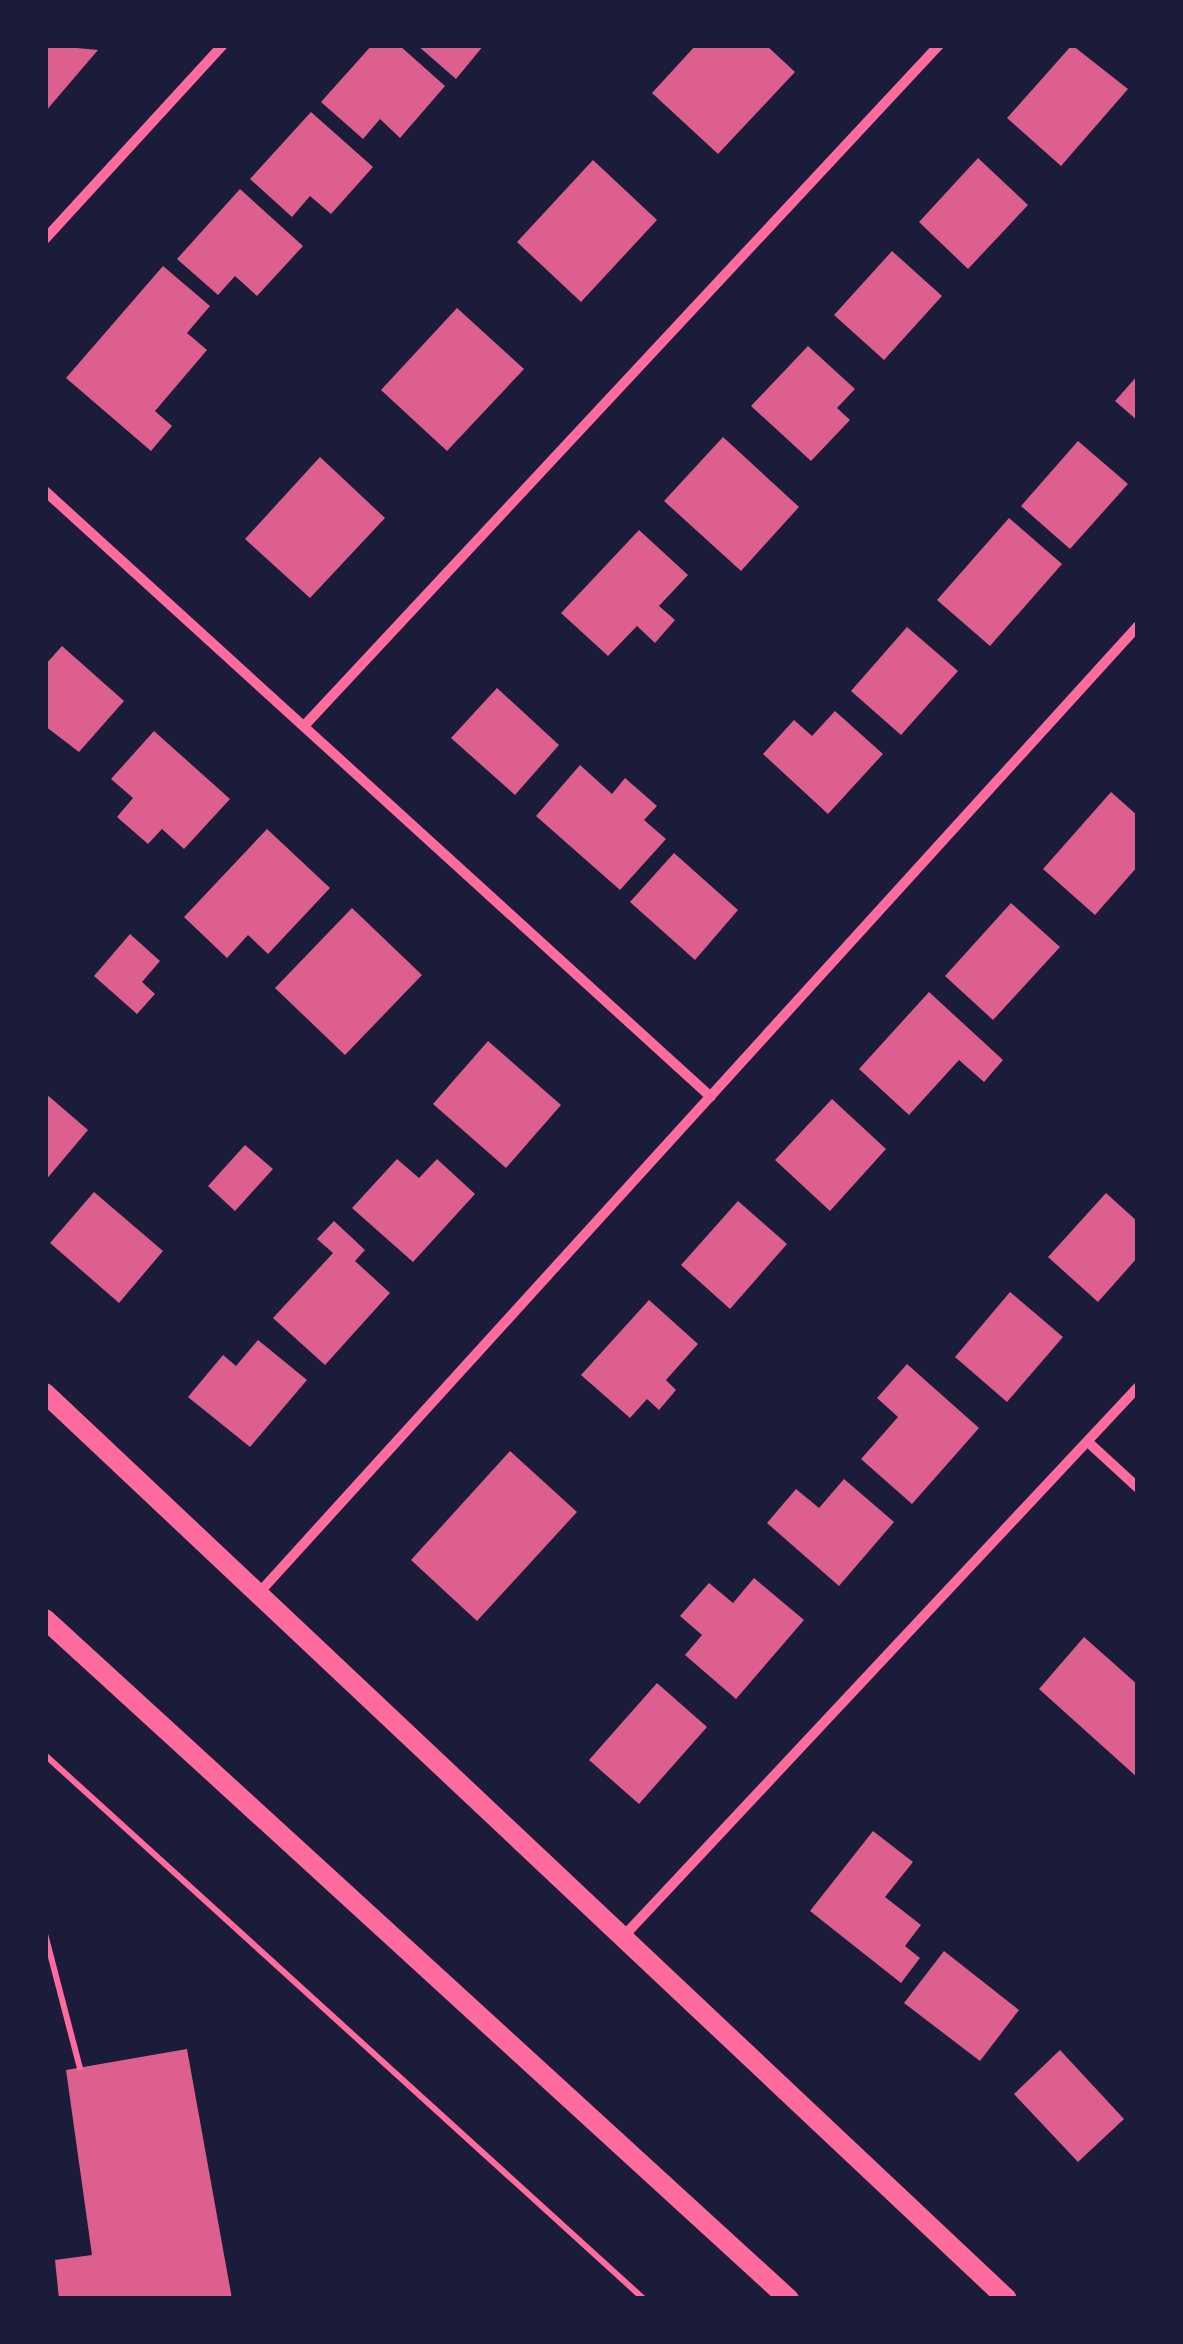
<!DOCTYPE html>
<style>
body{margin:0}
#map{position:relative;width:1183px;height:2344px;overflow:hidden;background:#1b1b3a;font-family:Lato,sans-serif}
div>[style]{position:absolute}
.building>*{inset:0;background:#dd5f8e}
.path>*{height:6px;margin:-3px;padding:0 3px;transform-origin:3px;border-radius:3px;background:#ff6b9d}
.minor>*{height:10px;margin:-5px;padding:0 5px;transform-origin:5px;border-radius:5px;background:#ff6b9d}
.secondary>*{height:20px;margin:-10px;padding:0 10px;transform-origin:10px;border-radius:10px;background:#ff6b9d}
span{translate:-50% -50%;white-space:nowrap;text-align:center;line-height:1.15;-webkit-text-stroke:8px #1b1b3a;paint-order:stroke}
.frame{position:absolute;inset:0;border:48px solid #1b1b3a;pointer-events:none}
</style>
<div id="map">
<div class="building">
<div style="clip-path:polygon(45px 45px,98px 50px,45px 112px)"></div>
<div style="clip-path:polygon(372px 45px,399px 45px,445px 86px,400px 138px,380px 119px,363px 139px,321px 102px)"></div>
<div style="clip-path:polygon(417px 45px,484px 45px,456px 79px)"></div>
<div style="clip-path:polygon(696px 45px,766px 45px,795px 72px,718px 154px,652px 93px)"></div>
<div style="clip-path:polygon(1072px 45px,1128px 89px,1061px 166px,1007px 118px)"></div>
<div style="clip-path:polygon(311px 112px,373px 167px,331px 214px,310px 196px,292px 217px,250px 179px)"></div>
<div style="clip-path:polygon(978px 158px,1028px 205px,968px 269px,919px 222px)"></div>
<div style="clip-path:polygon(593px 160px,657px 220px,581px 302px,517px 242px)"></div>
<div style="clip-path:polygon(240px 189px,303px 246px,257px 296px,235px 276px,218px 295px,177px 259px)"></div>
<div style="clip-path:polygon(892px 251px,942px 296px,884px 360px,834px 315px)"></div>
<div style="clip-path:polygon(163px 266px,210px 306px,187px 333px,207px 350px,155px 411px,172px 426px,151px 451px,66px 378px)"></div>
<div style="clip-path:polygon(457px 308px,524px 369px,447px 451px,381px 390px)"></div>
<div style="clip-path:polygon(808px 346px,855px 389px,837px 408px,850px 420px,811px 461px,751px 406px)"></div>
<div style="clip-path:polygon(1138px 375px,1138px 421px,1115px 401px)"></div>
<div style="clip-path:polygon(723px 437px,799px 507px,741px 571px,664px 501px)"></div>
<div style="clip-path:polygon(1078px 441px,1128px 484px,1070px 549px,1021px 506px)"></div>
<div style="clip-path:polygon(320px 457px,385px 518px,310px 598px,245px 539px)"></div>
<div style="clip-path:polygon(1009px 518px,1062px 564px,990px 646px,937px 600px)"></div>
<div style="clip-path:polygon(639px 530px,688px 575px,659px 606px,675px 620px,655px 643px,637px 626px,608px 656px,561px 613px)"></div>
<div style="clip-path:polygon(907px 627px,958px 671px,901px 735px,851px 691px)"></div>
<div style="clip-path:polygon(62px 646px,124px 701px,79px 752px,45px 726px,45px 665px)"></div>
<div style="clip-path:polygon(497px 688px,559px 745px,515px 795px,451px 738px)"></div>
<div style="clip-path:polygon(835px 711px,883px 754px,828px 814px,763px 754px,794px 720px,812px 736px)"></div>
<div style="clip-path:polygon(154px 731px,230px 799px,184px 849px,162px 829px,148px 844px,117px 817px,133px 798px,111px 779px)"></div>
<div style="clip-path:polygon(580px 765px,612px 794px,625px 778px,657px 806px,644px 820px,666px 839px,620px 890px,536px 816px)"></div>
<div style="clip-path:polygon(1111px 792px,1138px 816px,1138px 866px,1095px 915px,1043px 869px)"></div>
<div style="clip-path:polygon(267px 829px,330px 888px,268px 954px,248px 935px,227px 958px,184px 917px)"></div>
<div style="clip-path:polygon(674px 853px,738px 910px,695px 960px,630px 902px)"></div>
<div style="clip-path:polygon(1011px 903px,1060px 947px,993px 1020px,945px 976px)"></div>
<div style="clip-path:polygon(352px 908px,422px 975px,345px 1055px,275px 988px)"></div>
<div style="clip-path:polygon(130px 934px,160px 961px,142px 982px,155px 994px,137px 1014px,94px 976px)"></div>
<div style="clip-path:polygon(929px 992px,1003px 1060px,984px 1082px,959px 1060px,909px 1115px,859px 1069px)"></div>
<div style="clip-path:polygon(488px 1041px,561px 1105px,506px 1168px,433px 1104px)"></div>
<div style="clip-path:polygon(45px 1093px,88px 1130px,45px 1181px)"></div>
<div style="clip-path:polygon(832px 1099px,886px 1149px,830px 1211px,775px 1160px)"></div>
<div style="clip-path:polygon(245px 1145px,273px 1169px,235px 1211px,208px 1186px)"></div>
<div style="clip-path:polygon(397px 1159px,419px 1178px,437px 1159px,475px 1194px,413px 1262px,352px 1208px)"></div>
<div style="clip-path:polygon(94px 1192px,163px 1251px,119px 1303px,50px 1243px)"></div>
<div style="clip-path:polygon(1106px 1193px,1138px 1222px,1138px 1257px,1098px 1302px,1048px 1257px)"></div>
<div style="clip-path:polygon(738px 1201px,787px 1244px,730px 1309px,681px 1265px)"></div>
<div style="clip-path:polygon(334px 1221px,365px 1250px,355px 1261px,390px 1293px,325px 1365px,273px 1318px,333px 1253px,317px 1239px)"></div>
<div style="clip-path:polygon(1010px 1292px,1063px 1337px,1007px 1402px,955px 1357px)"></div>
<div style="clip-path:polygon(649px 1300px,698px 1344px,666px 1380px,676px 1390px,659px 1410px,647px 1399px,630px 1418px,581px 1375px)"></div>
<div style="clip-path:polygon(258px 1340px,307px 1380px,250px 1447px,188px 1397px,223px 1355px,236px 1366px)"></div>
<div style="clip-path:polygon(907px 1364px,979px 1428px,912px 1504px,861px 1459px,898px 1417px,877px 1398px)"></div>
<div style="clip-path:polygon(510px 1451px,577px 1512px,477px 1621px,411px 1560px)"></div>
<div style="clip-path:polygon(844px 1479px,894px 1522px,839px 1586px,767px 1523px,796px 1489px,819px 1508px)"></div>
<div style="clip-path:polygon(754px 1578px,804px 1620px,736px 1699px,685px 1655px,702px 1635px,680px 1616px,709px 1583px,733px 1603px)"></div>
<div style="clip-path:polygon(1084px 1637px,1138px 1685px,1138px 1778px,1039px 1689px)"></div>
<div style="clip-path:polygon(657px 1683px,707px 1727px,639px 1804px,589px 1760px)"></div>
<div style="clip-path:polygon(873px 1831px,913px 1862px,885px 1897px,921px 1925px,905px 1946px,920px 1958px,901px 1983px,810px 1911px)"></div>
<div style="clip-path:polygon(944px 1951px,1019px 2010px,980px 2061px,904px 2003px)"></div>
<div style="clip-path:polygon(187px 2049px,232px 2299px,59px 2299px,55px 2260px,92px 2255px,66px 2070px)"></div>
<div style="clip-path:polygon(1060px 2050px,1124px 2119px,1078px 2162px,1014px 2094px)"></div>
</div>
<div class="path">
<div style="left:45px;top:1755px;width:809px;rotate:42.25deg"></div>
<div style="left:45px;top:1934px;width:138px;rotate:75.4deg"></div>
</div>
<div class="minor">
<div style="left:45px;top:239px;width:263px;rotate:-47.5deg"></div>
<div style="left:45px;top:491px;width:900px;rotate:42.3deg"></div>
<div style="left:304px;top:726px;width:931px;rotate:-47deg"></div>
<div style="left:1088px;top:1442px;width:68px;rotate:42.6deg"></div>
<div style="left:258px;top:1594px;width:1308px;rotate:-47.73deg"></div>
<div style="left:623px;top:1937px;width:753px;rotate:-46.88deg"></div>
</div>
<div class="secondary">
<div style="left:45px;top:1393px;width:1321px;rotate:43.28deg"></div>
<div style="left:45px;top:1619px;width:1008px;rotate:42.43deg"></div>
</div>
<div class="frame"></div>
</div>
